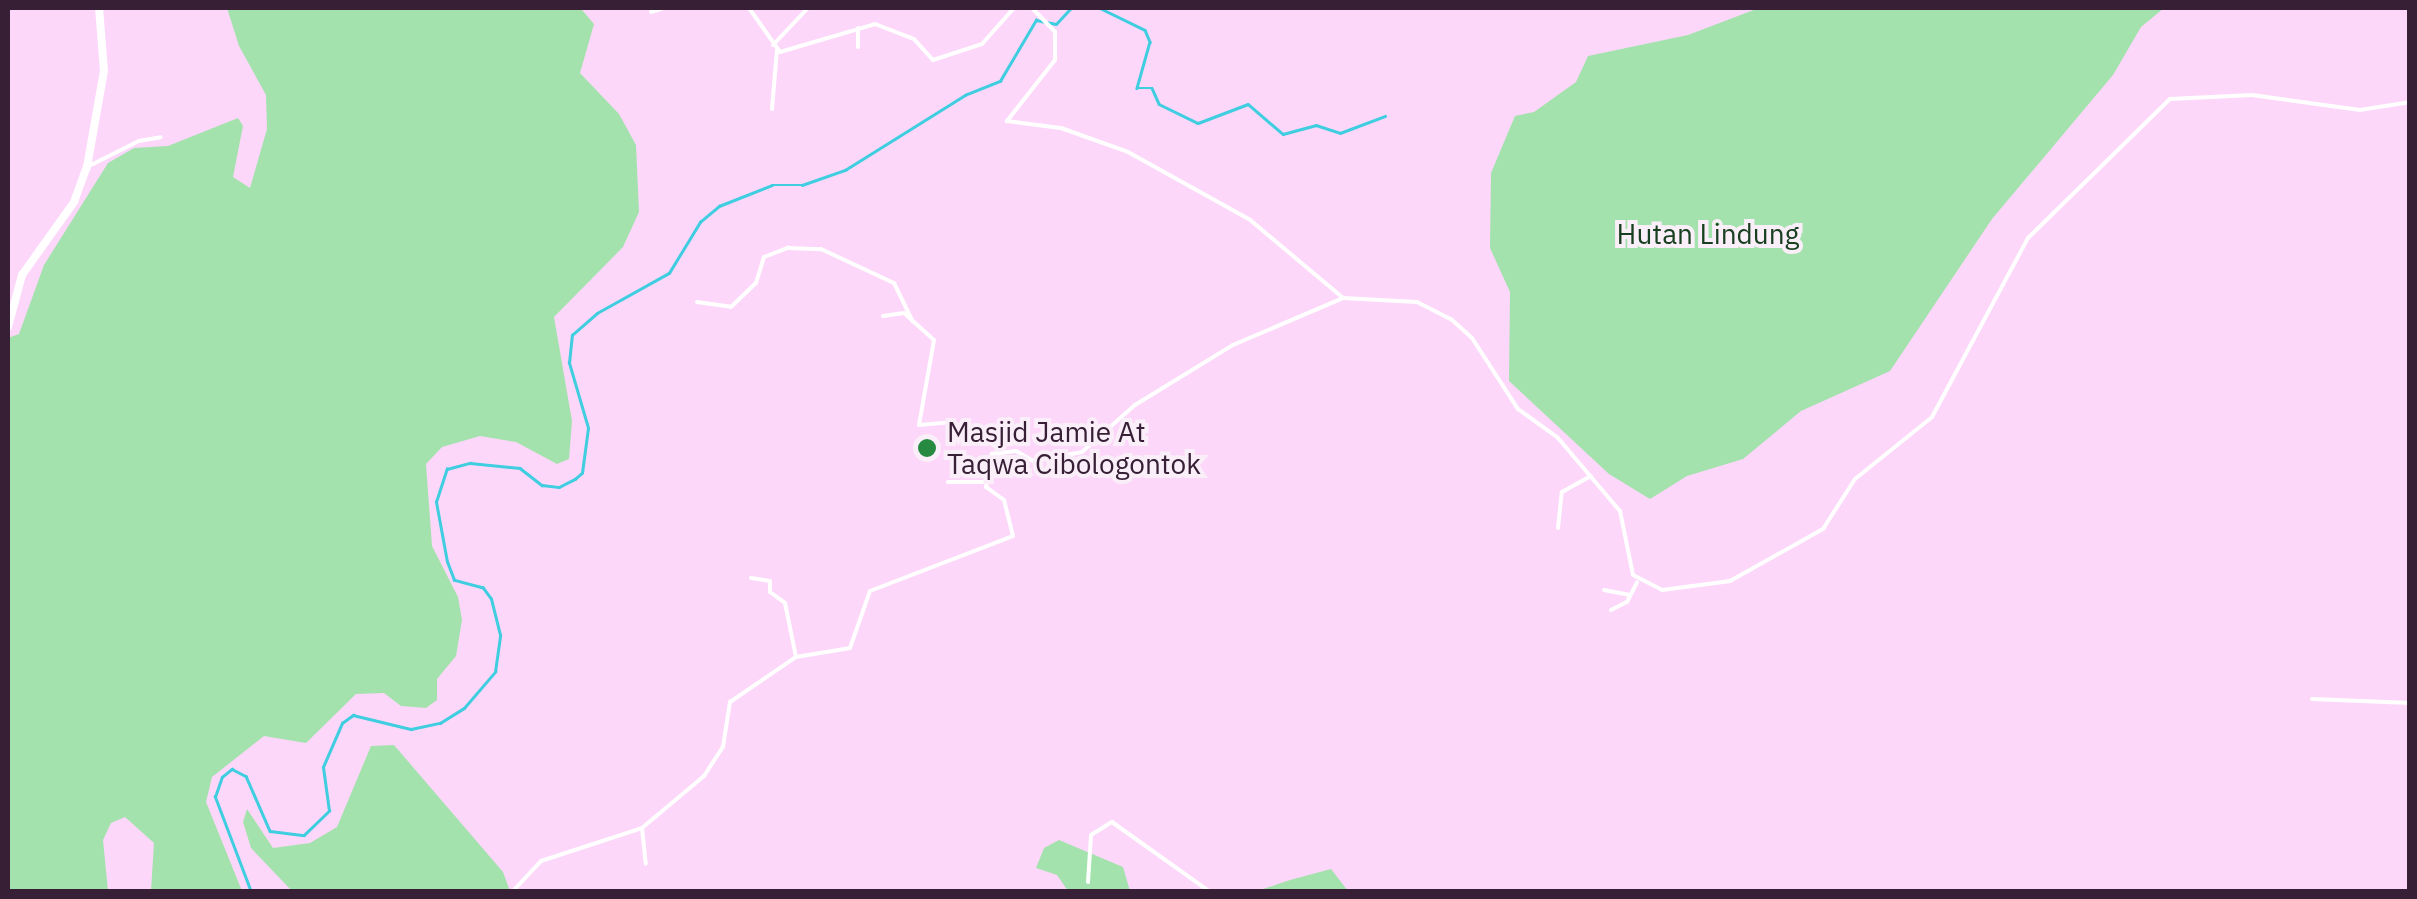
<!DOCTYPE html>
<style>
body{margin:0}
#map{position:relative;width:2417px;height:899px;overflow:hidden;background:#fcd7f9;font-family:"IBM Plex Sans",sans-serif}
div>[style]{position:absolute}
.green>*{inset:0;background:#a3e2ac}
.stream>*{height:2.5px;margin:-1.25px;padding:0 1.25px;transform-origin:1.25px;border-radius:1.25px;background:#3fcde0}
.minor>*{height:4px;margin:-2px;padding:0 2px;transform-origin:2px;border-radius:2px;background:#fff}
.trunk>*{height:8px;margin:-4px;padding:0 4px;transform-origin:4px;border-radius:4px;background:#fff}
.dots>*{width:28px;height:28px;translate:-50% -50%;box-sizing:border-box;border:5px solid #faeef9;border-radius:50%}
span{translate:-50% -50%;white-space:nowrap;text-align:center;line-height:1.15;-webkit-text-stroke:8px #faeef9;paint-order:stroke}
.park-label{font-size:28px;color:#184020}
.poi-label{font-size:28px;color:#372036}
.left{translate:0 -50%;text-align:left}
.frame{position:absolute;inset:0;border:10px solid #372036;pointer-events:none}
</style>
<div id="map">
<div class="green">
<div style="clip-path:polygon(227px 8px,582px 10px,594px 24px,580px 73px,619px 114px,636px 145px,639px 212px,623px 247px,554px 317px,572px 421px,569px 459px,557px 464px,516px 442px,480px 436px,442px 447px,426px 464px,432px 546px,458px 597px,462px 620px,456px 656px,437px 679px,437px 700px,426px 708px,401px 706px,384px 693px,356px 694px,306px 743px,264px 736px,212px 777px,206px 802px,242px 891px,151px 891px,154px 843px,125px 817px,111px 823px,103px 840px,108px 891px,8px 891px,8px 338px,19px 334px,44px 265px,108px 163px,134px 148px,168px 146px,238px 118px,243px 126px,233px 177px,250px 188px,267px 129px,266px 95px,239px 46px)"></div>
<div style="clip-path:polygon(1759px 8px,2164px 8px,2141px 27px,2113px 75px,1992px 219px,1890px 371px,1801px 411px,1743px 459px,1687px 476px,1650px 499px,1609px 474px,1509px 381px,1510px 292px,1490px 248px,1491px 173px,1515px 116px,1534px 112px,1576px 82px,1588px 56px,1688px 35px)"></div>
<div style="clip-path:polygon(394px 745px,503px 872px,510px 891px,292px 891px,251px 848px,243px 822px,247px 809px,273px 848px,310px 843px,337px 827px,371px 746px)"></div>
<div style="clip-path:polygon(1059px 840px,1123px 867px,1130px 891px,1068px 891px,1057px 875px,1036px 868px,1044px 848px)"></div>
<div style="clip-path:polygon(1331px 869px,1348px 891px,1257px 891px,1290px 880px)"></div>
</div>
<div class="stream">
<div style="left:1100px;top:8px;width:50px;rotate:26.1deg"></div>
<div style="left:1145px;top:30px;width:13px;rotate:67deg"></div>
<div style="left:1150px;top:42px;width:48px;rotate:105.8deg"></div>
<div style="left:1137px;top:88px;width:15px"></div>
<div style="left:1152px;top:88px;width:17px;rotate:66deg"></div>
<div style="left:1159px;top:104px;width:43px;rotate:26deg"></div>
<div style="left:1198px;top:123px;width:53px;rotate:-20.8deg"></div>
<div style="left:1248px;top:104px;width:46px;rotate:40.6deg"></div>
<div style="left:1283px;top:134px;width:34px;rotate:-15deg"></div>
<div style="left:1316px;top:125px;width:25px;rotate:18deg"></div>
<div style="left:1340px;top:133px;width:48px;rotate:-20.7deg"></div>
<div style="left:251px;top:892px;width:102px;rotate:-110.8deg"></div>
<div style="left:215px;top:797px;width:21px;rotate:-71deg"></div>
<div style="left:222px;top:777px;width:13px;rotate:-39deg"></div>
<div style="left:232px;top:769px;width:16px;rotate:27deg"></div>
<div style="left:246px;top:776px;width:60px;rotate:66.4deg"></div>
<div style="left:270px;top:831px;width:34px;rotate:7deg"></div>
<div style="left:304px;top:835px;width:35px;rotate:-44deg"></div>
<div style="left:329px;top:811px;width:44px;rotate:-97.8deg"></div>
<div style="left:323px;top:767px;width:48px;rotate:-66.6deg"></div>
<div style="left:342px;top:723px;width:14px;rotate:-36deg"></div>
<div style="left:353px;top:715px;width:60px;rotate:13.6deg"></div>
<div style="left:411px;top:729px;width:30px;rotate:-12deg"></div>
<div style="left:440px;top:723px;width:28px;rotate:-32deg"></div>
<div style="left:464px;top:708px;width:48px;rotate:-49.3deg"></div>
<div style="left:495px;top:672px;width:37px;rotate:-82deg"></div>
<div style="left:500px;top:635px;width:37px;rotate:-104deg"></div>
<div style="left:491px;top:599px;width:14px;rotate:-126deg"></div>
<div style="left:483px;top:588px;width:30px;rotate:-165deg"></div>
<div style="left:454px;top:580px;width:19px;rotate:-111deg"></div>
<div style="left:447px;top:562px;width:61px;rotate:-100.4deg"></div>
<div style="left:436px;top:502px;width:35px;rotate:-72deg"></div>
<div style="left:447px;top:469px;width:24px;rotate:-15deg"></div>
<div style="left:470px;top:463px;width:50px;rotate:5.7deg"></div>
<div style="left:520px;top:468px;width:28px;rotate:38deg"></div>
<div style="left:542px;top:485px;width:17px;rotate:7deg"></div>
<div style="left:559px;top:487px;width:18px;rotate:-27deg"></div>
<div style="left:575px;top:479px;width:9px;rotate:-41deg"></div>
<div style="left:582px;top:473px;width:45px;rotate:-82.4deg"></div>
<div style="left:588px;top:428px;width:68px;rotate:-106.3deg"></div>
<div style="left:569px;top:363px;width:28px;rotate:-84deg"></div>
<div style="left:572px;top:335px;width:33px;rotate:-41deg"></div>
<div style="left:597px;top:313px;width:82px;rotate:-29.1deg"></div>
<div style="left:669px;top:273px;width:60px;rotate:-58.7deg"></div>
<div style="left:700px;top:222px;width:25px;rotate:-40deg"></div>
<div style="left:719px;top:206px;width:57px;rotate:-21.6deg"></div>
<div style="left:772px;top:185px;width:30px"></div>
<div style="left:802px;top:185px;width:46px;rotate:-19.2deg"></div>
<div style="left:845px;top:170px;width:142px;rotate:-32deg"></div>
<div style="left:965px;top:95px;width:38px;rotate:-22deg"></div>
<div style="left:1000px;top:81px;width:71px;rotate:-59.5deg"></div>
<div style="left:1036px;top:20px;width:20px;rotate:11deg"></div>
<div style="left:1056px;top:24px;width:22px;rotate:-47deg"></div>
</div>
<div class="minor">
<div style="left:749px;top:8px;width:54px;rotate:54.8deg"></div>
<div style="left:780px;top:52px;width:99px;rotate:-16.4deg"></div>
<div style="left:875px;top:24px;width:42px;rotate:21deg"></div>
<div style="left:914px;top:39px;width:28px;rotate:48deg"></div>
<div style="left:933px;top:60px;width:52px;rotate:-18.1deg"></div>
<div style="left:982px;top:44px;width:48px;rotate:-48.4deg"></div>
<div style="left:1032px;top:8px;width:33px;rotate:46deg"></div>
<div style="left:1055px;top:32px;width:28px;rotate:90deg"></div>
<div style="left:1055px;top:60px;width:78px;rotate:128.2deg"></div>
<div style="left:1007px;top:121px;width:54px;rotate:7.4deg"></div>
<div style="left:1061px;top:128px;width:71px;rotate:19.7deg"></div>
<div style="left:1128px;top:152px;width:138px;rotate:29deg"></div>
<div style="left:1249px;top:219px;width:123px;rotate:40deg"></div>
<div style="left:1343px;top:298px;width:74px;rotate:3.1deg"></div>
<div style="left:1417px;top:302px;width:38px;rotate:27deg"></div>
<div style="left:1451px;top:319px;width:28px;rotate:42deg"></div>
<div style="left:1472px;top:338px;width:85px;rotate:57.1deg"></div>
<div style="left:1518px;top:409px;width:49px;rotate:35.9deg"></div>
<div style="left:1558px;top:438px;width:96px;rotate:49.7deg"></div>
<div style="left:1620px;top:511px;width:65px;rotate:78.5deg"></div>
<div style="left:1633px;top:575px;width:33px;rotate:27deg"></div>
<div style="left:1662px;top:590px;width:69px;rotate:-7.5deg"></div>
<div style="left:1730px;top:581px;width:107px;rotate:-29.2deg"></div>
<div style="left:1823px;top:529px;width:59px;rotate:-57.4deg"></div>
<div style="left:1855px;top:479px;width:99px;rotate:-38.8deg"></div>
<div style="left:1932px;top:417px;width:203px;rotate:-61.8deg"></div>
<div style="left:2028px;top:238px;width:199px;rotate:-44.4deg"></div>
<div style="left:2170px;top:99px;width:82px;rotate:-2.8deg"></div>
<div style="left:2252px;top:95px;width:109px;rotate:7.9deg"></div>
<div style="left:2360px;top:110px;width:51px;rotate:-9.1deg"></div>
<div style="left:1694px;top:8px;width:14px"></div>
<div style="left:651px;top:12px;width:14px;rotate:-17deg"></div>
<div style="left:773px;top:45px;width:51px;rotate:-46.6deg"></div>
<div style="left:858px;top:47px;width:19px;rotate:-90deg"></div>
<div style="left:772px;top:109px;width:59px;rotate:-85.2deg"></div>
<div style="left:87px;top:167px;width:58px;rotate:-26.6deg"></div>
<div style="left:139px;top:141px;width:22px;rotate:-10deg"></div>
<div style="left:697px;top:302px;width:34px;rotate:8deg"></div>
<div style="left:731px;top:307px;width:35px;rotate:-44deg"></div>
<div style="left:756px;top:283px;width:27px;rotate:-73deg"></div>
<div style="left:764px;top:257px;width:26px;rotate:-21deg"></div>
<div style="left:788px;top:248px;width:33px;rotate:2deg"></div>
<div style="left:821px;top:249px;width:81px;rotate:25deg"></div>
<div style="left:894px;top:283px;width:43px;rotate:64deg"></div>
<div style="left:883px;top:316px;width:21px;rotate:-8deg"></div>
<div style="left:904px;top:313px;width:40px;rotate:42deg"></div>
<div style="left:934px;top:340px;width:86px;rotate:100deg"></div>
<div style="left:919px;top:425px;width:33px;rotate:-5deg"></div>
<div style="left:952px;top:422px;width:58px;rotate:28.8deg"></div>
<div style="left:948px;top:482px;width:37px"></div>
<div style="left:1558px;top:528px;width:36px;rotate:-84deg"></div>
<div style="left:1562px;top:492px;width:33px;rotate:-29deg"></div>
<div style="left:751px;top:578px;width:19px;rotate:9deg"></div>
<div style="left:770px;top:581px;width:11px;rotate:90deg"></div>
<div style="left:770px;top:592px;width:19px;rotate:36deg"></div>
<div style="left:785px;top:603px;width:55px;rotate:78.5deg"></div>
<div style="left:1604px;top:590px;width:25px;rotate:11deg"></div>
<div style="left:1611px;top:610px;width:18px;rotate:-27deg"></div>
<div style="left:1627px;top:602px;width:22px;rotate:-63deg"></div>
<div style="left:2312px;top:699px;width:98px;rotate:2.3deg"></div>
<div style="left:642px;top:828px;width:36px;rotate:84deg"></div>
<div style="left:1088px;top:882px;width:47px;rotate:-86.3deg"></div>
<div style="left:1091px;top:835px;width:25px;rotate:-32deg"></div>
<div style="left:1112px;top:822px;width:120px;rotate:35.5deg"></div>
<div style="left:512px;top:892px;width:42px;rotate:-46.9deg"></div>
<div style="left:541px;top:861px;width:106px;rotate:-18.1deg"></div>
<div style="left:642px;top:828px;width:81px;rotate:-40deg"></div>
<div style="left:704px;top:776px;width:35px;rotate:-57deg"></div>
<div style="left:723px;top:747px;width:46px;rotate:-81.2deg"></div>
<div style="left:730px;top:702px;width:80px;rotate:-34.3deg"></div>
<div style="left:796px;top:657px;width:55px;rotate:-9.5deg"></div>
<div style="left:850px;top:648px;width:60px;rotate:-70.7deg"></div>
<div style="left:870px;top:591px;width:153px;rotate:-21deg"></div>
<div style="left:1013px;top:536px;width:37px;rotate:-104deg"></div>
<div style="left:1004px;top:500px;width:22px;rotate:-144deg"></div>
<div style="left:986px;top:487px;width:34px;rotate:-80deg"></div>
<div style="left:992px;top:454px;width:24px;rotate:-7deg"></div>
<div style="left:1016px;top:451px;width:20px;rotate:30deg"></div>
<div style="left:1033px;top:461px;width:50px;rotate:-10.4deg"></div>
<div style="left:1082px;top:452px;width:71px;rotate:-41.6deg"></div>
<div style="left:1135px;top:405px;width:115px;rotate:-31.5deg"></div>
<div style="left:1233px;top:345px;width:120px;rotate:-23.1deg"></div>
</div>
<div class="trunk">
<div style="left:8px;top:327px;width:54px;rotate:-74.9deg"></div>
<div style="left:22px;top:275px;width:90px;rotate:-54.5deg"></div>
<div style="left:74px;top:202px;width:37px;rotate:-70deg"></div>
<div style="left:87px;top:167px;width:97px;rotate:-80deg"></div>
<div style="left:104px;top:71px;width:63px;rotate:-94.5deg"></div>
</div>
<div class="dots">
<div style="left:927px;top:448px;background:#268b41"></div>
</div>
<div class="park-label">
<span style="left:1708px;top:234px">Hutan Lindung</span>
</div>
<div class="poi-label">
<span class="left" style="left:947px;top:448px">Masjid Jamie At<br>Taqwa Cibologontok</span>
</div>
<div class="frame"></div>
</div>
